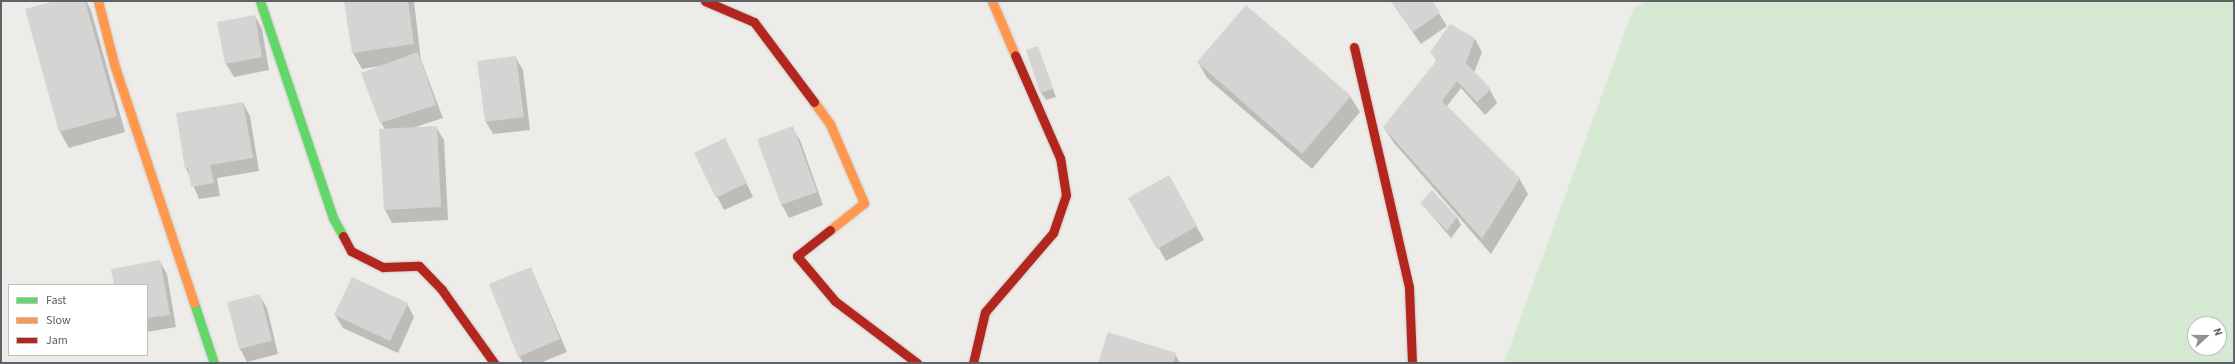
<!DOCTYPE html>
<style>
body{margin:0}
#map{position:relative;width:2235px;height:364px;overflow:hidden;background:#eeece8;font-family:"Source Sans 3",sans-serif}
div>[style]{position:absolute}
.green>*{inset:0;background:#d6ead3}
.shadow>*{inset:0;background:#0003}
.building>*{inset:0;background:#d5d4d2}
.roads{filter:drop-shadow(0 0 1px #cacaca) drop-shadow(0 0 1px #cacaca)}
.fast>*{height:9px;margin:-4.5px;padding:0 4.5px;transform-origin:4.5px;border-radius:4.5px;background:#63d668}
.slow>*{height:9px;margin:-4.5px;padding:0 4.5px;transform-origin:4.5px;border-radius:4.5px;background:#ff974d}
.jam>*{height:9px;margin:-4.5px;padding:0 4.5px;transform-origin:4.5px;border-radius:4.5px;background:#b3261e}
span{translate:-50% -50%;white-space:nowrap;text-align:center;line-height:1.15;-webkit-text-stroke:3px #fff;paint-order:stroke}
.frame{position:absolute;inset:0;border:2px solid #5d6267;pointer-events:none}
.legend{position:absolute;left:8px;top:284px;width:140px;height:72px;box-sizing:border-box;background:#fff;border:1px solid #bec0c2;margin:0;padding:5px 7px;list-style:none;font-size:12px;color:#5d6267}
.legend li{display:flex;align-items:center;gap:8px;height:20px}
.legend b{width:20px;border:1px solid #bec0c2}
.north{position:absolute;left:2187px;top:316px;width:40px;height:40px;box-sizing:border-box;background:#fff;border:1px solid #bec0c2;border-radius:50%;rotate:69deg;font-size:11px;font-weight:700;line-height:16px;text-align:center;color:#5d6267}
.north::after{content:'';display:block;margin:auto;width:14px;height:18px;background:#909294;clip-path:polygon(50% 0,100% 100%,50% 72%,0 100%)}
</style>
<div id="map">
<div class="green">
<div style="clip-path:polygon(evenodd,1648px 1px,2234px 1px,2234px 363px,1504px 363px,1634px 7px,1648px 1px,2195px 324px,2219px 324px,2219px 348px,2195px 348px,2195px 324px)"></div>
</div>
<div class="shadow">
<div style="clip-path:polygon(59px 1px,86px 1px,91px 10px,125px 132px,69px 148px,60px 132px,26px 10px)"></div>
<div style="clip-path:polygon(345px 1px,414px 1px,421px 60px,443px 118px,412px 128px,436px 127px,444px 140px,448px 220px,392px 223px,385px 210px,380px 130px,385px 130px,381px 122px,380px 66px,362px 69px,353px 53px)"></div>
<div style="clip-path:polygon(1391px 1px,1431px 1px,1447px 26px,1421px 44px)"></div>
<div style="clip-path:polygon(255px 16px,262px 29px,269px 70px,234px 77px,226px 64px,218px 23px)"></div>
<div style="clip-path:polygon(1475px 39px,1482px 52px,1474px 73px,1490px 90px,1497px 103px,1485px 115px,1461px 88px,1447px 106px,1519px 178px,1528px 194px,1491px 254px,1394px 143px,1384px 128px,1437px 62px,1432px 52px)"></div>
<div style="clip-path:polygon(1038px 47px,1056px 97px,1046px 100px,1041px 93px)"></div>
<div style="clip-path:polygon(516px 58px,523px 70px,530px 130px,493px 134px,486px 122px)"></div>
<div style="clip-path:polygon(1198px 62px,1350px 96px,1360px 112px,1312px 169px,1207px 78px)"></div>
<div style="clip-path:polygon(243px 103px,250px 116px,259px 171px,217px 178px,220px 196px,199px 199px,186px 168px)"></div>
<div style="clip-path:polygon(792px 128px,800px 140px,823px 205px,789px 218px,782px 205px,759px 140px)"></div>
<div style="clip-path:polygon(732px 152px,753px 197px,724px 210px,695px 153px)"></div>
<div style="clip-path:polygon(1176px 189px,1204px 240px,1166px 261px,1130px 198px)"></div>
<div style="clip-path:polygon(1422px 204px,1457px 217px,1461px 225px,1451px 238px)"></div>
<div style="clip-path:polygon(160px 262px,167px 274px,176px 327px,147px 332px,147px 285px,115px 285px)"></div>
<div style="clip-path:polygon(531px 268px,567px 352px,540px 363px,523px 363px,519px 356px)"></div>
<div style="clip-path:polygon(259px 295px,267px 308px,278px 354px,247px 362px,240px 349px,228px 303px)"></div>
<div style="clip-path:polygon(407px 304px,414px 317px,398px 353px,343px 328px,335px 315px)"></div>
<div style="clip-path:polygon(1175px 354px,1180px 363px,1099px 363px)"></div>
</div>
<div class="building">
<div style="clip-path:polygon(55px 1px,85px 1px,117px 116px,59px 132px,25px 9px)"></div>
<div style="clip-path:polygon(344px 1px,408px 1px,414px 44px,352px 53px)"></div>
<div style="clip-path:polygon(1391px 1px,1432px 1px,1440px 13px,1413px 32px)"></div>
<div style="clip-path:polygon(1246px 5px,1351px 96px,1302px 154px,1197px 62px)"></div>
<div style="clip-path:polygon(255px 15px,262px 57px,225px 64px,217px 22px)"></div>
<div style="clip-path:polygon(1450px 24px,1475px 38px,1466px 63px,1491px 89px,1477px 102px,1457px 81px,1442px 101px,1520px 178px,1482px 239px,1383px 127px,1437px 60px,1430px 52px)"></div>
<div style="clip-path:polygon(1038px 46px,1053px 89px,1040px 93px,1026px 50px)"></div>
<div style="clip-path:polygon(418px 52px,436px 105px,380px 123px,361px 73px)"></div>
<div style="clip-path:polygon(516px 56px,524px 117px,485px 122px,477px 61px)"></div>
<div style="clip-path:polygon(243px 102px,253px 158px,210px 165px,214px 183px,191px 187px,188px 168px,185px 169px,176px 113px)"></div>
<div style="clip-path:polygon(437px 126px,441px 207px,384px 210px,379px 129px)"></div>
<div style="clip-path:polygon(793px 126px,817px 192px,781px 205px,757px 139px)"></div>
<div style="clip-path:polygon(725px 138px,747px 183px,716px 198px,694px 153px)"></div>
<div style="clip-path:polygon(1169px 175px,1197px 226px,1157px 249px,1128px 198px)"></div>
<div style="clip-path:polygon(1432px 190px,1457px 217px,1447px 231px,1420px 203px)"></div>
<div style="clip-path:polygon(160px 260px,170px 315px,147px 318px,147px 285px,114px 285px,111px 269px)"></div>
<div style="clip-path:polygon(531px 267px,560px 339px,518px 357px,489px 284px)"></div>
<div style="clip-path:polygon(352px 277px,408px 303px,390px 341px,334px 315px)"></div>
<div style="clip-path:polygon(260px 294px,272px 341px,239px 349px,227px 302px)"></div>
<div style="clip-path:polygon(1108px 332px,1176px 353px,1173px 363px,1098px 363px)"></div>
</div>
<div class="roads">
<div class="fast">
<div style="left:260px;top:1px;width:229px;rotate:71.4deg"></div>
<div style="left:333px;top:218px;width:21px;rotate:61deg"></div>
<div style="left:194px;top:303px;width:63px;rotate:71.6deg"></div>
</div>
<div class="slow">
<div style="left:98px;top:1px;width:65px;rotate:75.7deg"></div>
<div style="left:114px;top:64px;width:252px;rotate:71.5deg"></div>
<div style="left:992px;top:1px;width:59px;rotate:66.9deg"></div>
<div style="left:814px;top:102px;width:27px;rotate:54deg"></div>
<div style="left:830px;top:124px;width:86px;rotate:66.7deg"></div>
<div style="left:864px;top:203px;width:43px;rotate:141.5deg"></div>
</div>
<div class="jam">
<div style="left:705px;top:1px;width:53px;rotate:23.2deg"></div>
<div style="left:754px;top:22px;width:100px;rotate:53.1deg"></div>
<div style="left:1354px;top:47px;width:247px;rotate:77.1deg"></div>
<div style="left:1409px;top:288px;width:75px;rotate:87.7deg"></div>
<div style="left:830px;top:230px;width:42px;rotate:141.8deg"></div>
<div style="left:797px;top:256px;width:59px;rotate:49.8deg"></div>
<div style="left:835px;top:301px;width:103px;rotate:37.1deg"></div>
<div style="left:343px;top:236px;width:17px;rotate:62deg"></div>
<div style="left:351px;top:251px;width:36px;rotate:27deg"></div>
<div style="left:383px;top:267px;width:36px;rotate:-2deg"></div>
<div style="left:419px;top:266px;width:33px;rotate:46deg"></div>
<div style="left:442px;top:290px;width:90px;rotate:54.5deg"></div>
<div style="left:973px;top:363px;width:52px;rotate:-76.8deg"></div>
<div style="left:985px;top:312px;width:104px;rotate:-49.3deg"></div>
<div style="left:1053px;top:233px;width:40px;rotate:-71.1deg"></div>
<div style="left:1066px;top:195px;width:37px;rotate:-99deg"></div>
<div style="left:1060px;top:158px;width:112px;rotate:-113.6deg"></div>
</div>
</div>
<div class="frame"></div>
<ul class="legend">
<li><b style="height:5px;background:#63d668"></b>Fast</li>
<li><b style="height:5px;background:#ff974d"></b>Slow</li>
<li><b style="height:5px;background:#b3261e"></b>Jam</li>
</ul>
<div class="north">N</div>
</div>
